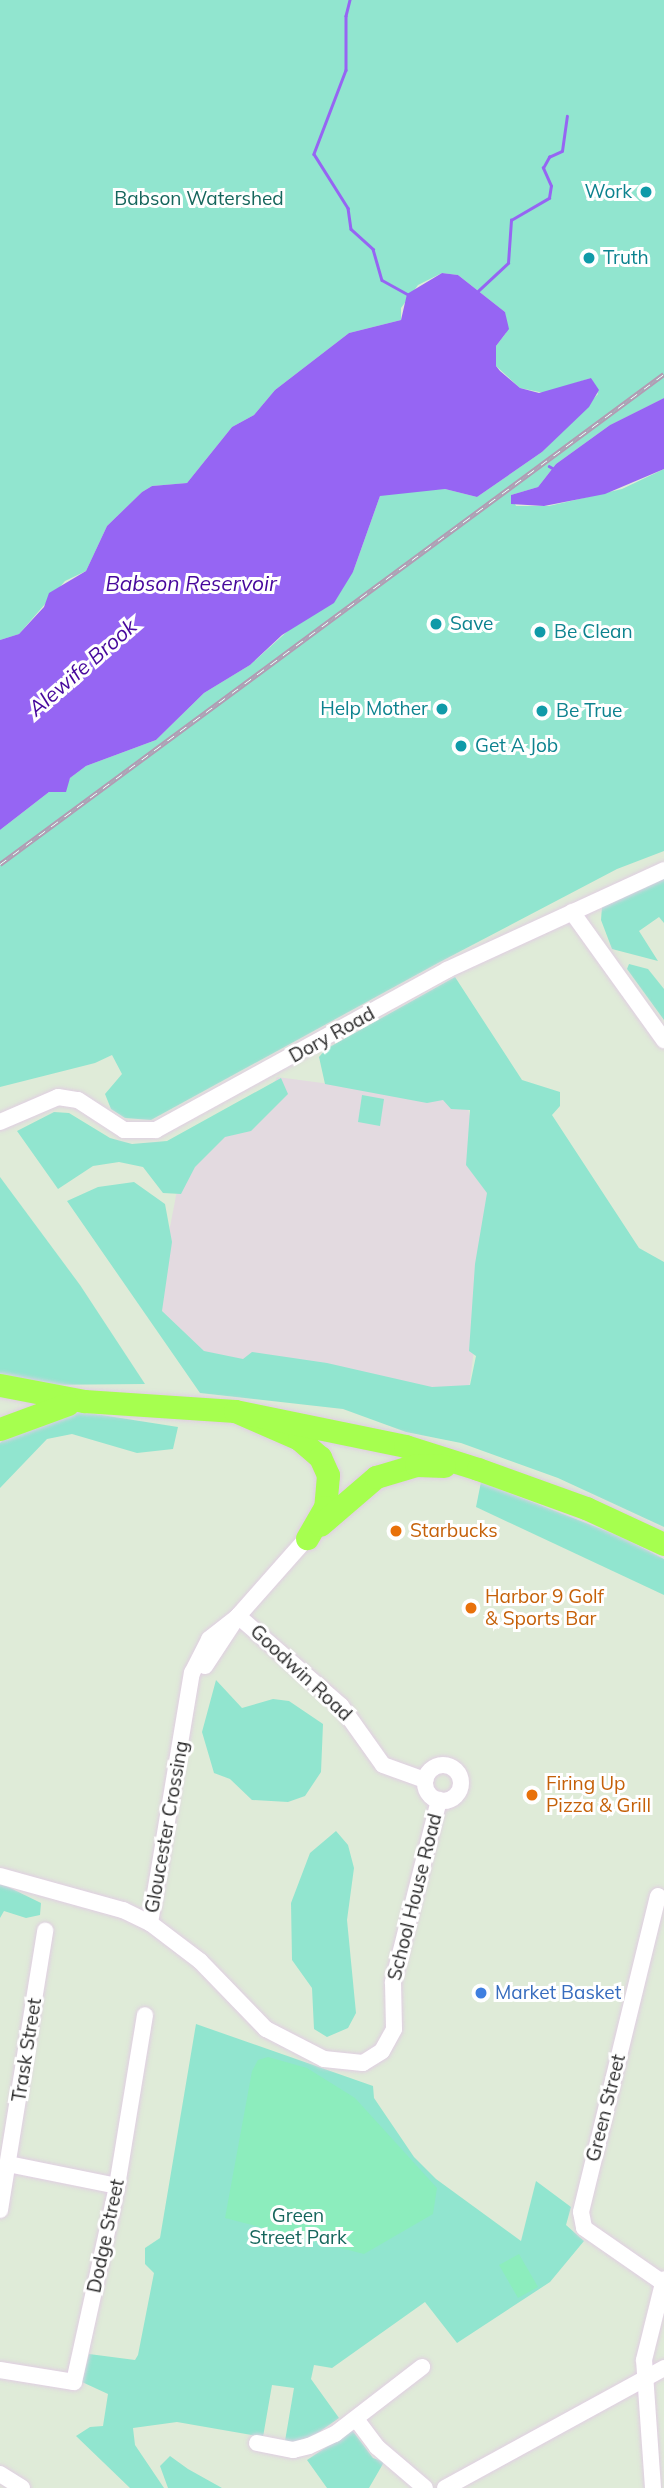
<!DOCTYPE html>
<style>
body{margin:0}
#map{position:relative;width:664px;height:2488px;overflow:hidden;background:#dfebd8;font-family:Mulish,sans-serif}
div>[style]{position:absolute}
.industrial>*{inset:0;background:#e3dae0}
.green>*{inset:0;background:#91e5cf}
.pitch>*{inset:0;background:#8cedbd}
.water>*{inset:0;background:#9665f3}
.stream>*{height:2.5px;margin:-1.25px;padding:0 1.25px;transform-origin:1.25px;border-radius:1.25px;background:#9665f3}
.roads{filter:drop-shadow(0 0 2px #e0cee2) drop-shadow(0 0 2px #e0cee2)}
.minor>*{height:16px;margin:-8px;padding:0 8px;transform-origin:8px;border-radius:8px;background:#fff}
.minor>.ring{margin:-8px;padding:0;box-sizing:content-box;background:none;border:16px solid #fff;border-radius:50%}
.highway>*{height:23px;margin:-11.5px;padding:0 11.5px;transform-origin:11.5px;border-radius:11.5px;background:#a6ff4f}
.rail>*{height:5px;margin-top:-2.5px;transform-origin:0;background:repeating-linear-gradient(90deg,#fff 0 8px,#b29bb3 0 16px);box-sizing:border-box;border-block:2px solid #b29bb3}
.dots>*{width:19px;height:19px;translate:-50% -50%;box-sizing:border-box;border:4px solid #fff;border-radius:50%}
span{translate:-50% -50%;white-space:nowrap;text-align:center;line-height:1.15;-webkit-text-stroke:6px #fff;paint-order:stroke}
.culture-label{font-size:19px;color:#0d838f}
.right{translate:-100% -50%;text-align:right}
.left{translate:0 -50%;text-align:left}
.park-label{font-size:19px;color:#16665c}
.street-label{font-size:19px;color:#282828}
.food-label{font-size:19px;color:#c56008}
.shop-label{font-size:19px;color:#366cbe}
.water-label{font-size:21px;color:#46079c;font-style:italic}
</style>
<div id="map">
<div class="industrial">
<div style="clip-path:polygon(277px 1077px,466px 1102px,494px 1197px,468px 1396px,199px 1358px,154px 1310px,180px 1175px,229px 1132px,254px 1123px)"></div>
</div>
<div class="green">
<div style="clip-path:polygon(0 0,664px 0,664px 398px,610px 425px,556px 464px,538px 487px,511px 495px,516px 506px,549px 506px,622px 489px,664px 469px,664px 851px,617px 869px,438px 963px,151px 1120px,125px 1118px,111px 1109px,105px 1094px,122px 1074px,112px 1055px,95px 1063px,0 1087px,0 830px,49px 792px,63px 792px,70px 778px,86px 766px,156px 740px,204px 693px,250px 665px,353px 572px,380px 496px,389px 491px,445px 489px,477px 497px,542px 452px,598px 394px,591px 378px,544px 393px,520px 388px,496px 366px,496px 346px,506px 333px,505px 312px,458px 275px,442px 273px,418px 285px,401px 308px,401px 320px,349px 333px,275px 390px,254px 415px,232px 427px,187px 483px,152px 486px,142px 492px,107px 526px,86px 571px,65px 581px,19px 634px,0 640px)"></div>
<div style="clip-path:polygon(664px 878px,664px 923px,659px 917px,639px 931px,658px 961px,612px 949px,601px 920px,602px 907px)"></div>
<div style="clip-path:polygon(629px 964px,648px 969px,664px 989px,664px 1020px,627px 969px)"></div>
<div style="clip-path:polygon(455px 977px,522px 1080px,560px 1092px,560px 1106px,552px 1115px,639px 1248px,664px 1262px,664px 1527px,558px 1478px,461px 1443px,406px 1432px,343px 1409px,200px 1393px,67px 1201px,98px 1187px,134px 1182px,165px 1204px,172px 1242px,162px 1311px,204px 1351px,243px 1359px,252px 1352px,327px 1363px,432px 1387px,470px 1385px,476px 1356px,469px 1351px,475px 1264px,487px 1193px,466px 1165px,470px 1110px,451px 1109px,443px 1100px,427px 1103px,325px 1084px,319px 1057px,326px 1049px)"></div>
<div style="clip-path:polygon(281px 1078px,288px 1094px,251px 1131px,225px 1137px,195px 1167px,181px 1194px,163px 1193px,143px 1167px,119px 1162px,93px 1166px,58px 1189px,17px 1131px,54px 1112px,69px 1113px,110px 1138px,132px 1144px,167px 1141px)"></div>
<div style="clip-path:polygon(362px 1095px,384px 1099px,380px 1126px,358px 1122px)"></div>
<div style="clip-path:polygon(0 1177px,80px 1285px,145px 1384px,36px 1385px,0 1374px)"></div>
<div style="clip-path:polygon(76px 1411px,178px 1427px,173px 1449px,137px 1453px,72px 1434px,47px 1439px,0 1488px,0 1443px,11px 1433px)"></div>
<div style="clip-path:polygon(481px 1482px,622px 1537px,664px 1559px,664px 1595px,476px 1507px)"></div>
<div style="clip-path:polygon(216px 1680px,242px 1708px,273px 1699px,289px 1701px,323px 1724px,321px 1772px,305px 1796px,288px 1802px,252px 1800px,230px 1779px,214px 1773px,202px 1732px)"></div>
<div style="clip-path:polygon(336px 1831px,348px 1845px,354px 1868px,347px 1920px,356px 2013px,348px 2028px,327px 2037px,314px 2029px,312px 1988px,292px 1960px,291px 1903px,310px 1853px)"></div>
<div style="clip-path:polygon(0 1883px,41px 1903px,40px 1915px,26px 1918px,4px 1911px,0 1918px)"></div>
<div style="clip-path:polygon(196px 2024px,373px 2086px,374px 2098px,414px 2157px,436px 2179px,521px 2241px,536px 2181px,571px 2207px,566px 2225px,584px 2241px,550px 2282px,457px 2343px,425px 2302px,332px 2368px,314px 2365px,311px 2379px,339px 2418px,302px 2444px,285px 2441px,294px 2388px,272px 2385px,263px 2437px,177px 2422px,133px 2428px,135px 2445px,164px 2488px,130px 2488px,76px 2436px,90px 2427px,103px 2426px,108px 2394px,82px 2382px,89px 2354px,135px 2360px,138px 2355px,154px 2273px,145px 2264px,145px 2248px,160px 2238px)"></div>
<div style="clip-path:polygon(352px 2430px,373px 2458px,384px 2462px,369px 2488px,327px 2488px,307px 2460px)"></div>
<div style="clip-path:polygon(170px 2456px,188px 2469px,222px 2488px,168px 2488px,160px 2466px)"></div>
</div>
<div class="pitch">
<div style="clip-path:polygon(268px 2057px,307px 2068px,355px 2098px,437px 2188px,433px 2214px,364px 2254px,225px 2218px,252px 2071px,258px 2060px)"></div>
<div style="clip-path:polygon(519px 2254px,538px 2287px,518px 2298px,499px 2265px)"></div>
</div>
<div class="water">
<div style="clip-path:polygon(442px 273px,458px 275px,505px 312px,509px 329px,496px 346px,496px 366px,500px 371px,520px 388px,539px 393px,591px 378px,599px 390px,589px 407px,542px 452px,477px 497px,445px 489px,380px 496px,353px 572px,334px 603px,282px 635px,250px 665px,204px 693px,156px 740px,86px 766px,70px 778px,66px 792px,49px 792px,0 830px,0 640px,19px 634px,44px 607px,49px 593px,86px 571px,107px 526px,142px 492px,152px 486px,187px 483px,232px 427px,254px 415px,275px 390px,349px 333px,401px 320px,407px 294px)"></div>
<div style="clip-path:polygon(664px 398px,664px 469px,605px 494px,544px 506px,511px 504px,511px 495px,538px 487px,556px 464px,610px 425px)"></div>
</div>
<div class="stream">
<div style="left:350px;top:0;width:16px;rotate:104deg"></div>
<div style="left:346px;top:16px;width:54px;rotate:90deg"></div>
<div style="left:346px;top:70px;width:90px;rotate:110.9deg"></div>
<div style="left:314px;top:154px;width:64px;rotate:57.8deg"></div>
<div style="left:348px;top:208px;width:21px;rotate:82deg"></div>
<div style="left:351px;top:229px;width:30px;rotate:42deg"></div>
<div style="left:373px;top:249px;width:32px;rotate:74deg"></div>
<div style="left:382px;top:280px;width:31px;rotate:29deg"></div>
<div style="left:478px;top:291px;width:41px;rotate:-43deg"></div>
<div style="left:508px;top:263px;width:43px;rotate:-86deg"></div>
<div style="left:511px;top:220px;width:44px;rotate:-30.1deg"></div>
<div style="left:549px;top:198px;width:12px;rotate:-81deg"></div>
<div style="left:551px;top:186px;width:20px;rotate:-114deg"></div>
<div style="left:543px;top:168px;width:13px;rotate:-61deg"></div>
<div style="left:549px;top:157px;width:14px;rotate:-25deg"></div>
<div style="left:562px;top:151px;width:35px;rotate:-82deg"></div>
<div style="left:549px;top:466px;width:8px;rotate:30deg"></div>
</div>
<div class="roads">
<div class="minor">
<div style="left:572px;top:912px;width:158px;rotate:54.3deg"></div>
<div style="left:0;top:1122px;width:63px;rotate:-23.3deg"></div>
<div style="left:58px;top:1097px;width:20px;rotate:9deg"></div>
<div style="left:78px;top:1100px;width:55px;rotate:33.1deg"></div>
<div style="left:124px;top:1130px;width:32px"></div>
<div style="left:156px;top:1130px;width:332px;rotate:-28.8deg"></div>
<div style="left:447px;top:970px;width:239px;rotate:-24.7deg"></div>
<div style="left:238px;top:1616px;width:137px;rotate:41.1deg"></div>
<div style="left:341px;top:1706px;width:72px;rotate:54.6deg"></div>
<div style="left:383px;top:1765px;width:45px;rotate:19.7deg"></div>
<div style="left:205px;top:1666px;width:60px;rotate:-56.6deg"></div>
<div style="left:238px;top:1616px;width:104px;rotate:-48.5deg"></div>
<div class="ring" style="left:425px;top:1765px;width:20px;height:20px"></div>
<div style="left:0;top:1876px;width:128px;rotate:15.5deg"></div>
<div style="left:123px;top:1910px;width:30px;rotate:26deg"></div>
<div style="left:150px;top:1923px;width:63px;rotate:37.2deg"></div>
<div style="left:200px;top:1961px;width:95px;rotate:45.9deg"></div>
<div style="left:266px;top:2029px;width:65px;rotate:27.3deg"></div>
<div style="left:324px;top:2059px;width:39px;rotate:6deg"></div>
<div style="left:363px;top:2063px;width:22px;rotate:-32deg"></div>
<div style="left:382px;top:2051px;width:25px;rotate:-61deg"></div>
<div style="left:394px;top:2029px;width:47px;rotate:-91.2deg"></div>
<div style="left:393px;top:1982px;width:188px;rotate:-75.8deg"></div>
<div style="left:658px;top:1896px;width:325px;rotate:103.7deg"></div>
<div style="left:581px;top:2212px;width:16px;rotate:79deg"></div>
<div style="left:584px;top:2228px;width:96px;rotate:34.8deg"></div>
<div style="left:150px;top:1923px;width:254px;rotate:-80.5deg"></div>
<div style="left:192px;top:1673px;width:38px;rotate:-63deg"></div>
<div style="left:209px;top:1639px;width:37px;rotate:-38deg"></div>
<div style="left:8px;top:2164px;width:111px;rotate:11.4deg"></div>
<div style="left:0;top:2210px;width:283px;rotate:-80.8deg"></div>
<div style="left:0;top:2370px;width:75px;rotate:9.2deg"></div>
<div style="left:74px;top:2382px;width:201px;rotate:-77.6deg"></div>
<div style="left:117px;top:2186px;width:173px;rotate:-80.7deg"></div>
<div style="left:356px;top:2419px;width:35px;rotate:53deg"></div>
<div style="left:377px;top:2447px;width:63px;rotate:40.5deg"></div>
<div style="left:257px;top:2443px;width:37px;rotate:11deg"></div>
<div style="left:293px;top:2450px;width:16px;rotate:-14deg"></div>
<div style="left:309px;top:2446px;width:29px;rotate:-25deg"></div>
<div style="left:335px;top:2434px;width:110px;rotate:-37.6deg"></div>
<div style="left:0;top:2474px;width:26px;rotate:32deg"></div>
<div style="left:445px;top:2488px;width:250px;rotate:-28.7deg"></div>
<div style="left:653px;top:2488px;width:128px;rotate:-94deg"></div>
<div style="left:644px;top:2360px;width:83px;rotate:-76.1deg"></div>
</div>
<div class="highway">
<div style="left:0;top:1385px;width:86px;rotate:10.8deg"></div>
<div style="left:84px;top:1401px;width:151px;rotate:3.8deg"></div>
<div style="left:235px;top:1411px;width:70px;rotate:23.6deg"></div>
<div style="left:299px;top:1439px;width:28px;rotate:41deg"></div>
<div style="left:320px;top:1457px;width:20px;rotate:66deg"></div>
<div style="left:328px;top:1475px;width:32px;rotate:95deg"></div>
<div style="left:325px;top:1507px;width:36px;rotate:120deg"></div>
<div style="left:235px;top:1411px;width:174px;rotate:11.6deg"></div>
<div style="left:405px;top:1446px;width:77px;rotate:17.5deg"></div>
<div style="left:478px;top:1469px;width:115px;rotate:19.9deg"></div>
<div style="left:586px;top:1508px;width:86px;rotate:24.8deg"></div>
<div style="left:0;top:1429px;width:72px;rotate:-20.2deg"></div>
<div style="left:320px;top:1525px;width:74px;rotate:-40.6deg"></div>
<div style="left:376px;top:1477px;width:42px;rotate:-16.7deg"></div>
<div style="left:416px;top:1465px;width:28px;rotate:2deg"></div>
</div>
</div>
<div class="rail">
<div style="left:0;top:864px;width:825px;rotate:-36.43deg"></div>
</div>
<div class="dots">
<div style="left:646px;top:192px;background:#0f9aa8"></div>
<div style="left:589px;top:258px;background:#0f9aa8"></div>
<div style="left:436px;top:624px;background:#0f9aa8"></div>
<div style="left:540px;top:632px;background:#0f9aa8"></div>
<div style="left:442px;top:709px;background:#0f9aa8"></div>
<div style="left:542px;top:711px;background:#0f9aa8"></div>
<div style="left:461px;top:746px;background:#0f9aa8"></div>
<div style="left:396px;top:1531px;background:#e8710a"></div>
<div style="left:471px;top:1608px;background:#e8710a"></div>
<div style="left:532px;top:1795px;background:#e8710a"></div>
<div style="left:481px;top:1993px;background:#3f7fe0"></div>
</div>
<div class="culture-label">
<span class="right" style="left:632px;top:192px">Work</span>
<span class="left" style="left:603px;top:258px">Truth</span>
<span class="left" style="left:450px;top:624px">Save</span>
<span class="left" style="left:554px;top:632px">Be Clean</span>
<span class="right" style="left:428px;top:709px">Help Mother</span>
<span class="left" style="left:556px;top:711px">Be True</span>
<span class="left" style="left:475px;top:746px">Get A Job</span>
</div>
<div class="park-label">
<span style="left:199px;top:199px">Babson Watershed</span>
<span style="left:298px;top:2227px">Green<br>Street Park</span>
</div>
<div class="street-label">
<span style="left:332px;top:1035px;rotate:-29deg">Dory Road</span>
<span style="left:301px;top:1673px;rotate:43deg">Goodwin Road</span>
<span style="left:167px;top:1827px;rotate:-80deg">Gloucester Crossing</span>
<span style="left:415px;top:1897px;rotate:-76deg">School House Road</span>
<span style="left:27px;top:2050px;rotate:-81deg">Trask Street</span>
<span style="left:606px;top:2108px;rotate:-76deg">Green Street</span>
<span style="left:106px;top:2236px;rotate:-78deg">Dodge Street</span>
</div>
<div class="food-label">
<span class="left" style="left:410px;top:1531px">Starbucks</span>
<span class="left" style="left:485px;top:1608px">Harbor 9 Golf<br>&amp; Sports Bar</span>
<span class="left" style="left:546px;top:1795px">Firing Up<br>Pizza &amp; Grill</span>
</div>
<div class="shop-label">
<span class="left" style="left:495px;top:1993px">Market Basket</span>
</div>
<div class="water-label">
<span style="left:191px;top:583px">Babson Reservoir</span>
<span style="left:82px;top:667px;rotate:-41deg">Alewife Brook</span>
</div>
</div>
